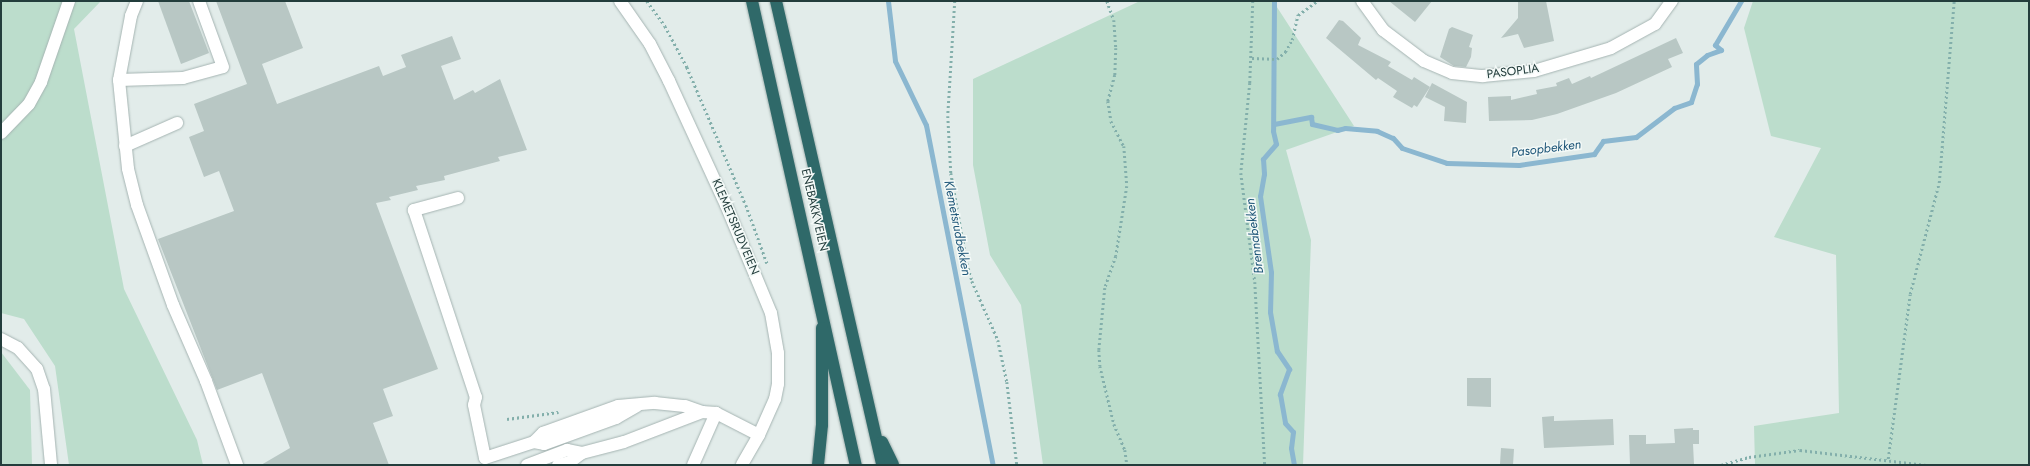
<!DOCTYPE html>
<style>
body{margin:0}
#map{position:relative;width:2030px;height:466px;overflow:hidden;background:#e2ecea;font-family:Jost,sans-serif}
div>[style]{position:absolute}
.green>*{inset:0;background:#bcddcc}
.stream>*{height:5px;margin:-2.5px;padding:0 2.5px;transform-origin:2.5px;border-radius:2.5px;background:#8bb7d0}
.building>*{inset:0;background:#b8c7c4}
.path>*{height:2.5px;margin-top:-1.25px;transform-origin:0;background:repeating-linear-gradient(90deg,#83afab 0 2px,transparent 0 5px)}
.roads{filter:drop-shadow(0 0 1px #a5b4b2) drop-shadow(0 0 1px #a5b4b2)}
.minor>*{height:12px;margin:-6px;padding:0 6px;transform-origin:6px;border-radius:6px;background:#fff}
.highway>*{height:12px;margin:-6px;padding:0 6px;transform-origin:6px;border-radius:6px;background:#2f6969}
span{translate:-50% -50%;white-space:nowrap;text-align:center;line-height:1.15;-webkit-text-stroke:3px #f3f9f7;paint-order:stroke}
.street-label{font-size:12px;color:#233d3c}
.water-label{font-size:13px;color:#1e5678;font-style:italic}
.frame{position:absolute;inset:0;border:2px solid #233d3c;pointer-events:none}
</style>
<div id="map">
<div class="green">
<div style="clip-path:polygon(1px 1px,101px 1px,74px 29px,124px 289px,197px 440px,203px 465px,69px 465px,55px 366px,24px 319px,1px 313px)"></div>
<div style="clip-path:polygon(1140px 1px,1273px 1px,1354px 126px,1286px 150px,1311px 240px,1303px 465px,1043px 465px,1021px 305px,990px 255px,973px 165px,973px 79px)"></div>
<div style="clip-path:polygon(1753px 1px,2029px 1px,2029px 465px,1755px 465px,1754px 426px,1839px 413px,1836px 255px,1774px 237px,1821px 148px,1771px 136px,1744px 28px)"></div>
<div style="clip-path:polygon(1px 352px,30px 390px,32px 465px,1px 465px)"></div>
</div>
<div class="stream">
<div style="left:888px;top:1px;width:60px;rotate:83.3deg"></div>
<div style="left:895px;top:61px;width:71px;rotate:64.2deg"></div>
<div style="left:926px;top:125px;width:347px;rotate:78.9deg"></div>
<div style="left:1274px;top:1px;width:130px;rotate:90.4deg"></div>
<div style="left:1273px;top:131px;width:13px;rotate:77deg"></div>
<div style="left:1276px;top:144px;width:20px;rotate:131deg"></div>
<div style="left:1263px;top:159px;width:15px;rotate:86deg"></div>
<div style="left:1264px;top:174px;width:22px;rotate:100deg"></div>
<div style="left:1260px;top:196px;width:77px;rotate:81.8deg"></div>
<div style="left:1271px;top:272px;width:40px;rotate:91.4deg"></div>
<div style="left:1270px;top:312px;width:40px;rotate:80deg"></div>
<div style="left:1277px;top:351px;width:22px;rotate:56deg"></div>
<div style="left:1289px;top:369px;width:27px;rotate:110deg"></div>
<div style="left:1280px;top:394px;width:29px;rotate:80deg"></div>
<div style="left:1285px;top:423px;width:12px;rotate:48deg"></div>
<div style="left:1293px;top:432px;width:16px;rotate:97deg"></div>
<div style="left:1291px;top:448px;width:17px;rotate:80deg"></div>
<div style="left:1274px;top:124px;width:38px;rotate:-11deg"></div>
<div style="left:1311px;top:117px;width:7px;rotate:82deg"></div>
<div style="left:1312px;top:124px;width:26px;rotate:13deg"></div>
<div style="left:1337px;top:130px;width:8px;rotate:-14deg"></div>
<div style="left:1345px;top:128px;width:32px;rotate:5deg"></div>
<div style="left:1377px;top:131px;width:17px;rotate:24deg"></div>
<div style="left:1393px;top:138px;width:13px;rotate:48deg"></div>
<div style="left:1402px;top:148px;width:47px;rotate:18.4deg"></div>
<div style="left:1447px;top:163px;width:72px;rotate:1.6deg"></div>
<div style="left:1519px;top:165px;width:76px;rotate:-8.3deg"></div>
<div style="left:1594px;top:154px;width:16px;rotate:-55deg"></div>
<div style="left:1603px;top:141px;width:33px;rotate:-7deg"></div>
<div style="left:1636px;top:137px;width:48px;rotate:-37.3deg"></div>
<div style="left:1674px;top:108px;width:18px;rotate:-19deg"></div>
<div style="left:1691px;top:102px;width:19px;rotate:-72deg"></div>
<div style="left:1697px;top:84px;width:20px;rotate:-93deg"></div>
<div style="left:1696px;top:64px;width:14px;rotate:-39deg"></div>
<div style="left:1707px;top:55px;width:15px;rotate:-20deg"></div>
<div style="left:1721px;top:50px;width:8px;rotate:-140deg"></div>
<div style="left:1715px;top:45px;width:51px;rotate:-59.4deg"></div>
</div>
<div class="building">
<div style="clip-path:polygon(158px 1px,189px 1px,209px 53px,181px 64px)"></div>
<div style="clip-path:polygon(216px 1px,285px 1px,303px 48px,262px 64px,277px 104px,379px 66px,383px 76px,406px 67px,401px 55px,452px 36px,461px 59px,441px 66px,454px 100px,473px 90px,475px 93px,500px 79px,527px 150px,498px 157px,500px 161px,444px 176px,445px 180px,416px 186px,418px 190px,389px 197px,391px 200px,376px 203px,438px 369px,383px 389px,393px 416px,373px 423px,389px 465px,261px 465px,290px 448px,262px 373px,217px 390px,158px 239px,234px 211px,219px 171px,204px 177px,189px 137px,204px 131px,194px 104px,247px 84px)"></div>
<div style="clip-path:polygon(1389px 1px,1432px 1px,1415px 22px)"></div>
<div style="clip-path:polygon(1518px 1px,1546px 1px,1554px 41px,1524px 48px,1518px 34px,1501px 38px,1518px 18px)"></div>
<div style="clip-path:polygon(1339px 20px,1343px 21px,1361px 38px,1358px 45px,1391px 62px,1388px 66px,1412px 80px,1414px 77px,1430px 87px,1417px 107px,1414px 105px,1412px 108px,1393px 97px,1397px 91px,1378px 78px,1376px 80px,1326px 38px)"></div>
<div style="clip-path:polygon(1452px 27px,1473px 35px,1469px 47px,1472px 48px,1471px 57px,1466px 67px,1454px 66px,1440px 57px,1449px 29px)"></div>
<div style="clip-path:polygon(1676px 38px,1683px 53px,1668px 59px,1672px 67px,1616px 93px,1557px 114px,1532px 120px,1489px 121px,1488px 97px,1511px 96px,1511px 100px,1537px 94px,1536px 90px,1557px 86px,1556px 83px,1569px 78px,1572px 84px,1590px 76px,1591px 78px)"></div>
<div style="clip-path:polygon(1432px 83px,1467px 102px,1466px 123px,1444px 121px,1445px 107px,1425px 97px)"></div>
<div style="clip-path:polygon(1467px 378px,1491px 378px,1491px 407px,1467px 406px)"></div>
<div style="clip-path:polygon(1554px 416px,1554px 421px,1613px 419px,1614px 445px,1544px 448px,1542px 417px)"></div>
<div style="clip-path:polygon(1693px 428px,1693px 430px,1699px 430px,1699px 444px,1693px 444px,1694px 464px,1630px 465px,1629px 435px,1646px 435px,1646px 444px,1675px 443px,1674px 429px)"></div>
<div style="clip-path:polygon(1501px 448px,1514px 449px,1513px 465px,1500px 464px)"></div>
</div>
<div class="path">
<div style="left:647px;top:1px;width:31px;rotate:54deg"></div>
<div style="left:665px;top:26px;width:47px;rotate:61.8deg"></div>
<div style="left:687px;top:67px;width:150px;rotate:66.9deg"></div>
<div style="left:746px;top:205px;width:62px;rotate:70.1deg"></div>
<div style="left:955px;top:1px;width:115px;rotate:93.5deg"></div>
<div style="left:948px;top:116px;width:57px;rotate:87deg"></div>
<div style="left:951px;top:173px;width:91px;rotate:79.9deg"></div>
<div style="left:967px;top:263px;width:19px;rotate:74deg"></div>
<div style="left:972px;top:281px;width:64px;rotate:66.2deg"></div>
<div style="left:998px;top:340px;width:43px;rotate:77.9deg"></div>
<div style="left:1007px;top:382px;width:84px;rotate:83.1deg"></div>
<div style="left:1107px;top:1px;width:20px;rotate:70deg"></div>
<div style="left:1114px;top:20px;width:28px;rotate:86deg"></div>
<div style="left:1116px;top:48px;width:27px;rotate:92deg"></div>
<div style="left:1115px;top:75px;width:27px;rotate:105deg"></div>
<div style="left:1108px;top:101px;width:20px;rotate:81deg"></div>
<div style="left:1111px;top:121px;width:28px;rotate:63deg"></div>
<div style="left:1124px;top:146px;width:40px;rotate:85.7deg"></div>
<div style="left:1127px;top:186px;width:71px;rotate:98.9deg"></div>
<div style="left:1116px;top:256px;width:34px;rotate:109deg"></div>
<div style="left:1105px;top:288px;width:62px;rotate:95.5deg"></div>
<div style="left:1099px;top:350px;width:16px;rotate:86deg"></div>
<div style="left:1100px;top:366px;width:60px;rotate:76.4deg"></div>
<div style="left:1114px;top:424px;width:28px;rotate:67deg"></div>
<div style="left:1125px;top:450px;width:15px;rotate:82deg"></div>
<div style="left:1253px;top:1px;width:82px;rotate:92.1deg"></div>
<div style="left:1250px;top:83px;width:90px;rotate:95.7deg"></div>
<div style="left:1241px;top:173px;width:110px;rotate:82.7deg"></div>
<div style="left:1255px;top:282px;width:183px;rotate:86.9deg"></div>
<div style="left:1252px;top:58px;width:25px;rotate:2deg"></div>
<div style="left:1277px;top:59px;width:11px;rotate:-41deg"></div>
<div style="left:1285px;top:52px;width:14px;rotate:-60deg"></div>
<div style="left:1292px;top:40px;width:26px;rotate:-77deg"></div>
<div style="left:1298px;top:15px;width:24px;rotate:-36deg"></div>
<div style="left:507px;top:419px;width:52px;rotate:-7.7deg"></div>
<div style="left:1888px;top:459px;width:166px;rotate:-82.4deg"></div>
<div style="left:1910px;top:294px;width:115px;rotate:-75.4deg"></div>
<div style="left:1939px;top:183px;width:183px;rotate:-85.3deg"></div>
<div style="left:1721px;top:465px;width:29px;rotate:-16deg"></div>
<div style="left:1749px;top:457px;width:51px;rotate:-7.8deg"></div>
<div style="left:1800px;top:450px;width:127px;rotate:6.8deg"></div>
</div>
<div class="roads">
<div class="minor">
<div style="left:137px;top:1px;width:16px;rotate:112deg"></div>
<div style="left:131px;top:16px;width:65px;rotate:100.6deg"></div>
<div style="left:119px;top:80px;width:89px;rotate:84.2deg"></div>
<div style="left:128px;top:169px;width:37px;rotate:76deg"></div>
<div style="left:137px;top:205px;width:106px;rotate:70.2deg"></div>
<div style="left:173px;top:305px;width:83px;rotate:66.5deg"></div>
<div style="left:206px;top:381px;width:90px;rotate:69.7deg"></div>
<div style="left:620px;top:1px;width:52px;rotate:55.1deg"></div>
<div style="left:650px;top:44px;width:42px;rotate:62.8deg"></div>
<div style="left:669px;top:81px;width:136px;rotate:65.3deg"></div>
<div style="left:726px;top:205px;width:117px;rotate:67.4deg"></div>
<div style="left:771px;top:313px;width:41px;rotate:80.1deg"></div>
<div style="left:778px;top:353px;width:31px;rotate:90deg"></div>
<div style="left:778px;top:384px;width:15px;rotate:101deg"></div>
<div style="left:775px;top:399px;width:39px;rotate:114deg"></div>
<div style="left:759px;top:435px;width:34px;rotate:120deg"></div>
<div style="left:1362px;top:1px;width:36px;rotate:54deg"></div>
<div style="left:1383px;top:30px;width:51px;rotate:37.1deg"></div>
<div style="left:1424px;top:61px;width:30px;rotate:23deg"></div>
<div style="left:1452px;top:73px;width:31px;rotate:6deg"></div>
<div style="left:1483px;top:76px;width:51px;rotate:-5.6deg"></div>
<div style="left:1534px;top:71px;width:80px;rotate:-16.6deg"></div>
<div style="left:1611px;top:48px;width:50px;rotate:-28.6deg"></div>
<div style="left:1655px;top:24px;width:29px;rotate:-54deg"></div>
<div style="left:119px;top:80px;width:64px;rotate:-1.8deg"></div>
<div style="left:183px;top:78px;width:41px;rotate:-15.4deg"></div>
<div style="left:223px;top:67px;width:70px;rotate:-110deg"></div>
<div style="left:1px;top:133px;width:40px;rotate:-46deg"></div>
<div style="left:29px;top:104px;width:25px;rotate:-61deg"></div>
<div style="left:41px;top:82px;width:86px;rotate:-70.9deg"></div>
<div style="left:125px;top:146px;width:57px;rotate:-23.9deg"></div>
<div style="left:458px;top:198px;width:46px;rotate:164.7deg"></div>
<div style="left:414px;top:210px;width:197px;rotate:71.7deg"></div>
<div style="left:476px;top:397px;width:8px;rotate:104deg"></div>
<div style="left:474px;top:405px;width:54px;rotate:78.3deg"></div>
<div style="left:485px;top:458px;width:52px;rotate:-18.1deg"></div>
<div style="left:534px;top:442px;width:13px;rotate:-45deg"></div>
<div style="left:543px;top:433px;width:80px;rotate:-19.8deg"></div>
<div style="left:618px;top:406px;width:37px;rotate:-5deg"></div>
<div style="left:655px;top:403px;width:30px;rotate:6deg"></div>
<div style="left:685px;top:406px;width:18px;rotate:19deg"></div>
<div style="left:1px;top:339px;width:19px;rotate:28deg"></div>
<div style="left:18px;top:348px;width:28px;rotate:48deg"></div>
<div style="left:37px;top:369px;width:21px;rotate:71deg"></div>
<div style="left:44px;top:389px;width:76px;rotate:84.7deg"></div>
<div style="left:534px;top:442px;width:10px;rotate:11deg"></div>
<div style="left:544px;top:444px;width:77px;rotate:-19.9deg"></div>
<div style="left:616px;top:418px;width:24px;rotate:-30deg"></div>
<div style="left:527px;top:465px;width:43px;rotate:-20.6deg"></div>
<div style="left:567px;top:450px;width:15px;rotate:11deg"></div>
<div style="left:558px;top:465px;width:12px;rotate:-14deg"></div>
<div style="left:570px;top:462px;width:15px;rotate:-37deg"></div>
<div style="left:582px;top:453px;width:43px;rotate:-14.7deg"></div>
<div style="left:624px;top:442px;width:84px;rotate:-21deg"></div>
<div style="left:702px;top:412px;width:14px;rotate:4deg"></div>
<div style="left:716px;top:413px;width:48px;rotate:27.1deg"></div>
<div style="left:693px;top:465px;width:57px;rotate:-66.1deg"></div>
</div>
<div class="highway">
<div style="left:752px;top:1px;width:476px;rotate:77.4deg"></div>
<div style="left:776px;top:1px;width:476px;rotate:77.1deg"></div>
<div style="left:882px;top:442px;width:25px;rotate:64deg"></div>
<div style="left:818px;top:465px;width:40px;rotate:-84.3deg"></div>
<div style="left:822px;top:425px;width:97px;rotate:-90deg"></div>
</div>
</div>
<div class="street-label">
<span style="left:1513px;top:72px;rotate:-7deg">PASOPLIA</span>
<span style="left:814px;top:210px;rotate:77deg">ENEBAKKVEIEN</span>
<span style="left:735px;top:227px;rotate:67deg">KLEMETSRUDVEIEN</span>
</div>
<div class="water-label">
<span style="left:1546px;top:149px;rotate:-7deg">Pasopbekken</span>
<span style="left:957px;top:228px;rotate:79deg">Klemetsrudbekken</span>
<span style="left:1255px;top:236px;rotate:-97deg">Brennabekken</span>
</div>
<div class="frame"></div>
</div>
